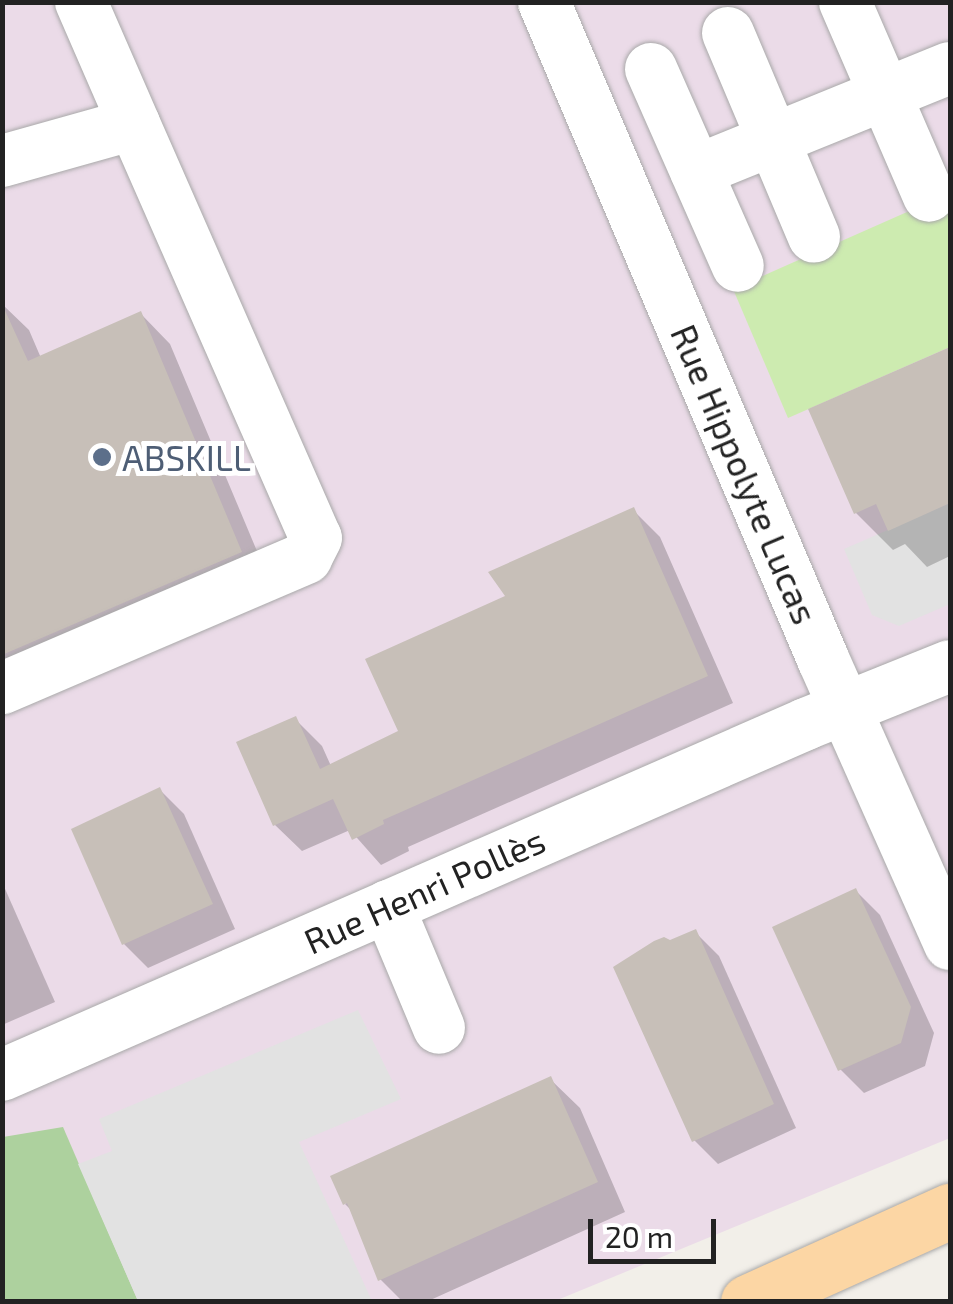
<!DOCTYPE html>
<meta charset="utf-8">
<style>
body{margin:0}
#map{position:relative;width:953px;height:1304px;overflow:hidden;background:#f2efe9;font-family:"Exo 2",sans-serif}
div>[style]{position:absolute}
.industrial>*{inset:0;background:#ebdbe8}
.grass>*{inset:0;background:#cdebb0}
.forest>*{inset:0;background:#add19e}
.parking>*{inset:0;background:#e2e2e2}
.shadow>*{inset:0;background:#0003}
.building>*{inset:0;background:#c7bfb8}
.roads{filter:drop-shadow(0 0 2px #a9a9a9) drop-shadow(0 0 2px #a9a9a9)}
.minor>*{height:52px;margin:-26px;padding:0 26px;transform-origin:26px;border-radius:26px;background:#fff}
.major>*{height:55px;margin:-27.5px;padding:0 27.5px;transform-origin:27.5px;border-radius:27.5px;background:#fcd6a4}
.dots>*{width:28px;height:28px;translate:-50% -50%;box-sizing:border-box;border:5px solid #fff;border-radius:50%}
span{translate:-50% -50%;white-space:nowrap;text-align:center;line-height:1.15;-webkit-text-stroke:10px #fff;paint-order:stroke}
.service-label{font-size:35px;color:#4e5e75}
.left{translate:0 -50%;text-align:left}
.street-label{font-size:35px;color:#222}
.frame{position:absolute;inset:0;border:5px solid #222;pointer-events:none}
.scale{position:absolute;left:588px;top:1219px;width:128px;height:45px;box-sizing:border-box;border:5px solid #222;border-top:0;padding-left:12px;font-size:30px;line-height:35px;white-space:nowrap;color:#222;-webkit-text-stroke:8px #fff;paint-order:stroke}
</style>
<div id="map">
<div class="industrial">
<div style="clip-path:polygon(3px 3px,950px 3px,950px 1138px,555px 1301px,3px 1302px)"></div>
</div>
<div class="grass">
<div style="clip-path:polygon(950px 193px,950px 347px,788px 418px,733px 289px)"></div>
</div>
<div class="forest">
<div style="clip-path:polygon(63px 1127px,138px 1301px,3px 1302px,3px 1137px)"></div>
</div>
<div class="parking">
<div style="clip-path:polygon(950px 503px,950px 604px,899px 626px,872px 615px,844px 549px)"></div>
<div style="clip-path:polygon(358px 1010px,401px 1099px,299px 1142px,372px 1301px,138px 1301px,78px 1164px,112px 1151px,99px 1119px)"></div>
</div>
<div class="shadow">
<div style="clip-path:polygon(2px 304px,29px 330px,41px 358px,141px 314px,170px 344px,270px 582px,2px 678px)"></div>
<div style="clip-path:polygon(950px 350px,950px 556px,927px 567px,905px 544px,893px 550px,856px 513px,811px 410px)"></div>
<div style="clip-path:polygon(633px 510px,660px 537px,733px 703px,408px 847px,409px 851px,381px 865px,350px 830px,302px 851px,275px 825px,295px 719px,322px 746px,331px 766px,401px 733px,509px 597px)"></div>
<div style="clip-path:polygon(160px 790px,184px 814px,235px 929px,148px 968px,124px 944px)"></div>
<div style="clip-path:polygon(2px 882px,55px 1002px,2px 1025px)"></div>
<div style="clip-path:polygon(856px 891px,880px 915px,934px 1033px,925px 1066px,864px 1093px,840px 1069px)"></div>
<div style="clip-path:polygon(695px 932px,719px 956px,796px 1128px,718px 1164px,694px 1140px,669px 943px)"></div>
<div style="clip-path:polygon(550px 1079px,580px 1108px,625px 1212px,426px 1302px,403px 1302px,380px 1279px,353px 1212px,345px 1204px)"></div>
</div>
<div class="building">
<div style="clip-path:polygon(2px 304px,28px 361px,141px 311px,242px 552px,2px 655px)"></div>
<div style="clip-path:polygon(950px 347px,950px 503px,888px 531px,876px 504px,854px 514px,808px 409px)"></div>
<div style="clip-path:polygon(634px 507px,708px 676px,383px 820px,384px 824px,352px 840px,333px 799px,273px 826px,236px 742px,296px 716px,320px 769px,398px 731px,365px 659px,505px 596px,488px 572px)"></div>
<div style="clip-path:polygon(160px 787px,213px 904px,122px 945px,71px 829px)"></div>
<div style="clip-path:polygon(856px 888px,911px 1007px,901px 1043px,838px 1071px,772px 927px)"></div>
<div style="clip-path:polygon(696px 929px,774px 1104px,692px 1142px,613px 967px,654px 941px,664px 937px,670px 940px)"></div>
<div style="clip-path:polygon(551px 1076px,598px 1182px,378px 1281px,347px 1203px,343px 1205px,330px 1176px)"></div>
</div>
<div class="roads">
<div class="minor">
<div style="left:81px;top:2px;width:133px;rotate:66.5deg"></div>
<div style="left:544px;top:2px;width:714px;rotate:66.99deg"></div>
<div style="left:823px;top:659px;width:312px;rotate:66deg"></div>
<div style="left:845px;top:2px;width:211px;rotate:66.6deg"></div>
<div style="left:728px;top:33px;width:221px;rotate:67.1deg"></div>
<div style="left:651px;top:69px;width:215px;rotate:66.2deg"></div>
<div style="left:2px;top:161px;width:137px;rotate:-15.7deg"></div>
<div style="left:134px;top:124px;width:452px;rotate:66.3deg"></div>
<div style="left:316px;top:538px;width:22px;rotate:117deg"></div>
<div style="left:306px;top:558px;width:331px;rotate:156.8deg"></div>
<div style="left:696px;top:171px;width:274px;rotate:-22.1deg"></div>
<div style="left:388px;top:906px;width:132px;rotate:67.3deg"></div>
<div style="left:2px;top:1075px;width:877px;rotate:-23.58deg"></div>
<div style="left:806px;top:724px;width:155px;rotate:-21.9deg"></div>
</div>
<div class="major">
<div style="left:748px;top:1302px;width:222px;rotate:-24.3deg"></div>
</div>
</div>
<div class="dots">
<div style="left:102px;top:457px;background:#5c6f8a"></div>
</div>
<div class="service-label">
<span class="left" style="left:122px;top:457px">ABSKILL</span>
</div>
<div class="street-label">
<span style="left:745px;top:474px;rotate:67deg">Rue Hippolyte Lucas</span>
<span style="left:424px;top:890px;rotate:-24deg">Rue Henri Pollès</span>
</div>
<div class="frame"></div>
<div class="scale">20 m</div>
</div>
